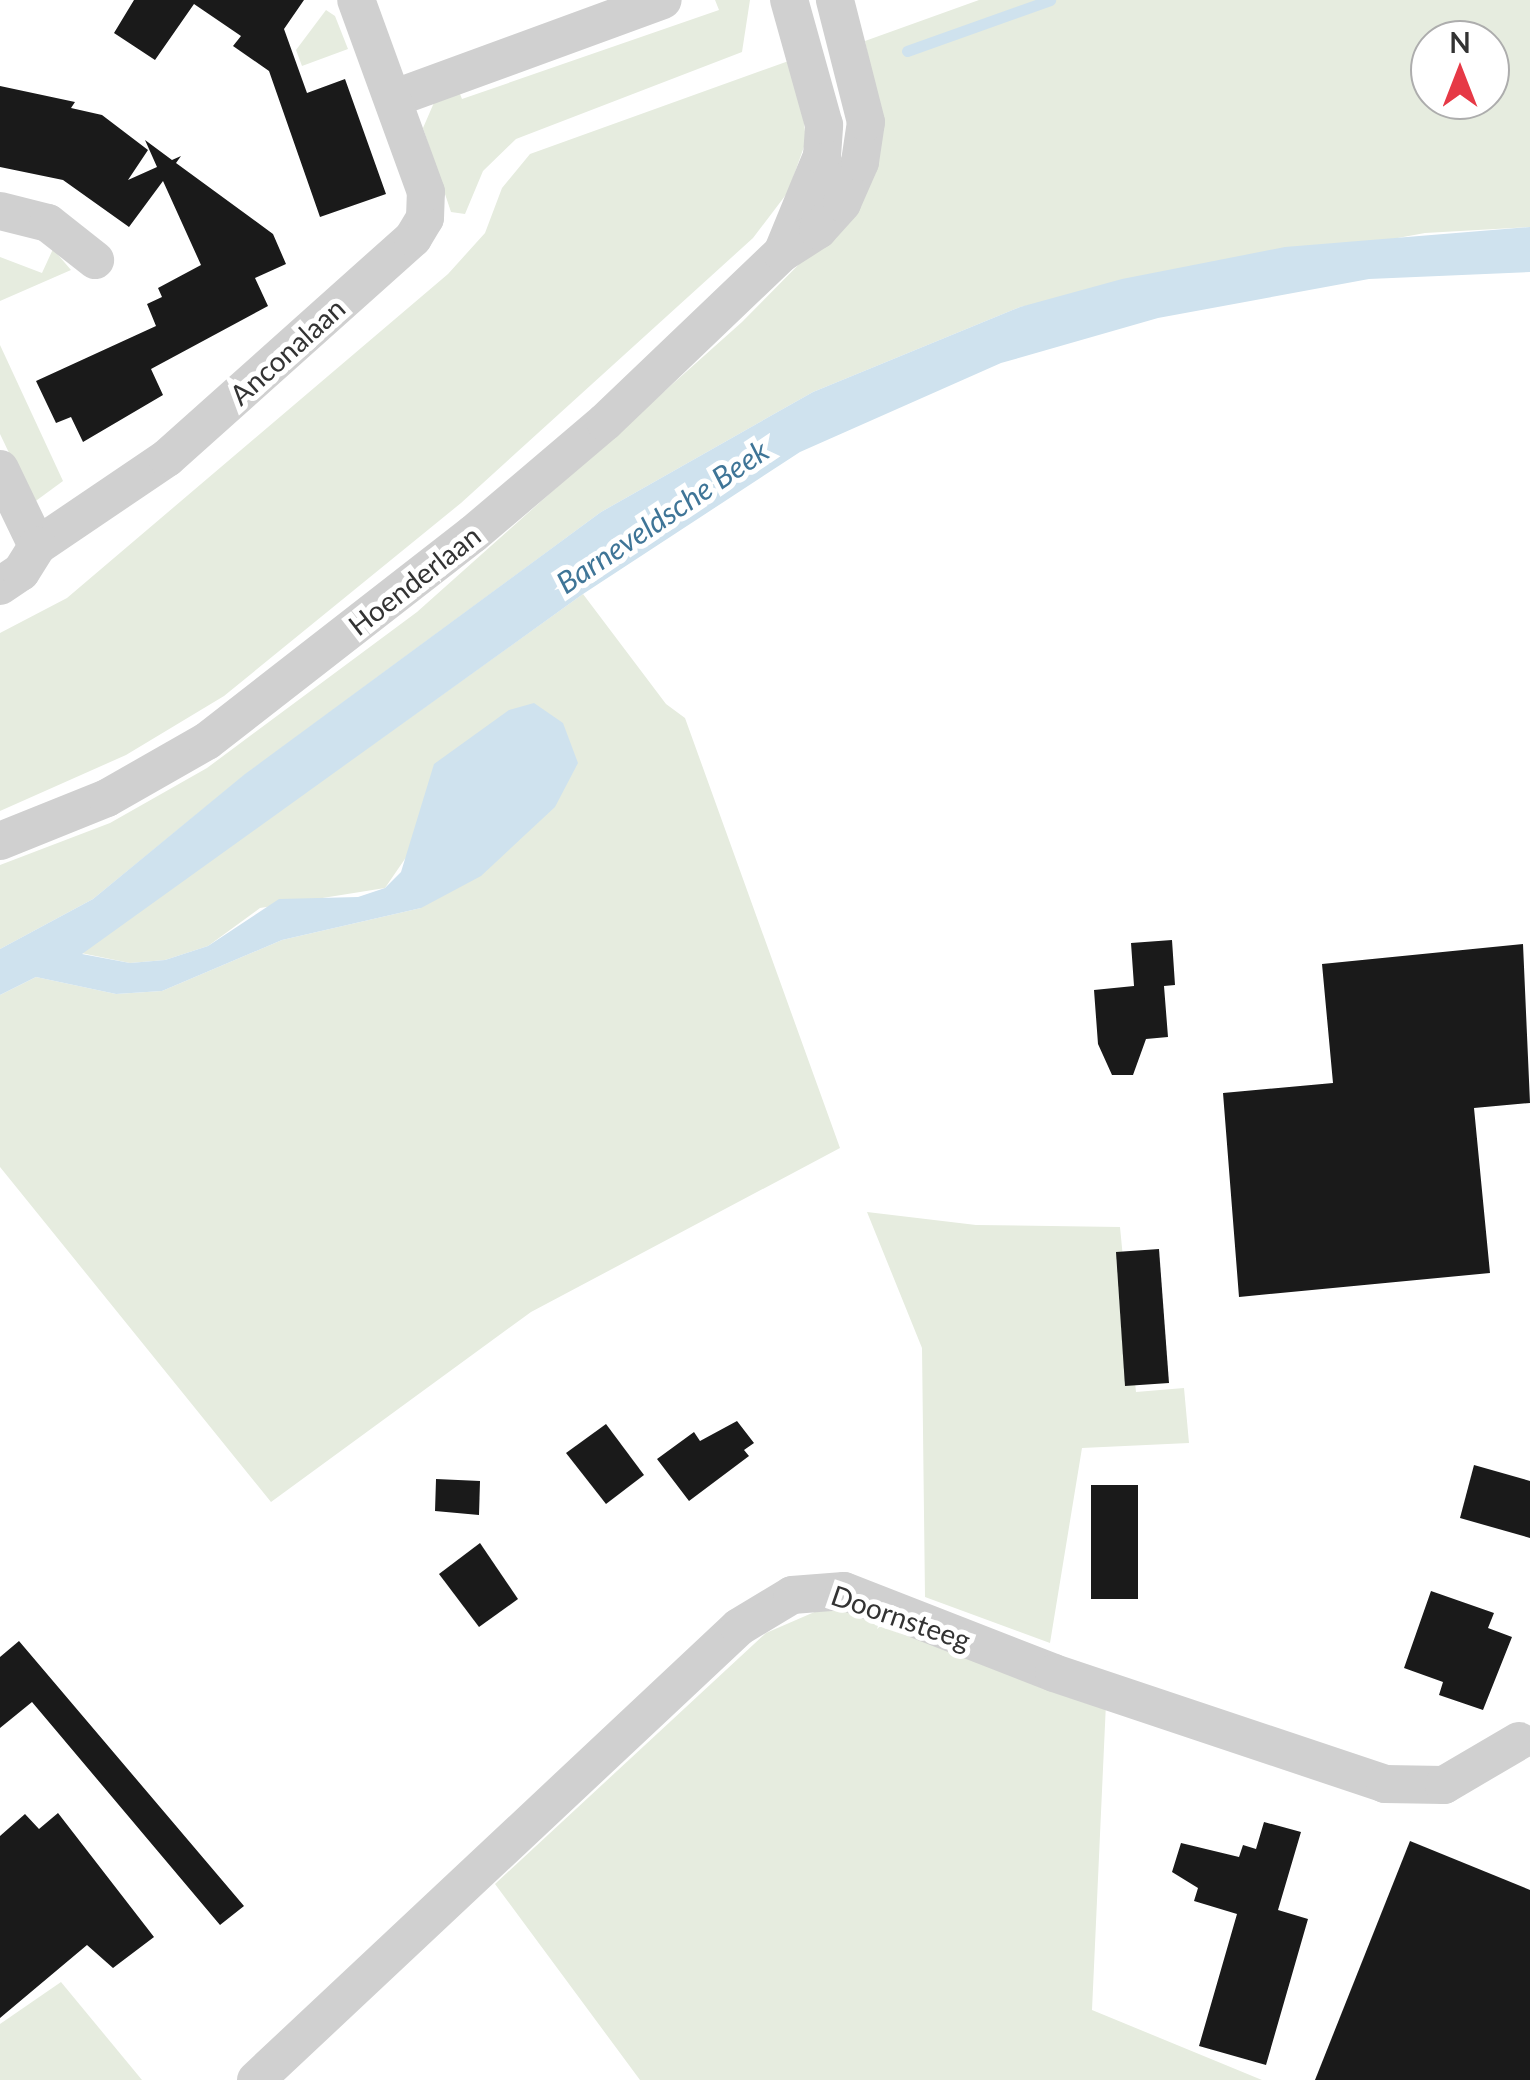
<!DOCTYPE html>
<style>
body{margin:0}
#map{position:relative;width:1530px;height:2080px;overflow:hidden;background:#fff;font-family:Lato,sans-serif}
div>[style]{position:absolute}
.green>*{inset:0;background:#e6ecdf}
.water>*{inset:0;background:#cfe2ee}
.stream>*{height:11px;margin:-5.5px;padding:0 5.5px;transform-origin:5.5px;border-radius:5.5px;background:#cfe2ee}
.building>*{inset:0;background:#1a1a1a}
.minor>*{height:38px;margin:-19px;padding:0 19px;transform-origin:19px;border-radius:19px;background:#d0d0d0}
span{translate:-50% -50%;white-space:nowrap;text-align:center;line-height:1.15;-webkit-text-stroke:10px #fff;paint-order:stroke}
.street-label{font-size:28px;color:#333}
.water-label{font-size:30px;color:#3f7597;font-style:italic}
.north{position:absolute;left:1410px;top:20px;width:100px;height:100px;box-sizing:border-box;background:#fff;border:2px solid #adadad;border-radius:50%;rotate:0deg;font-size:28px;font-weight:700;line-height:40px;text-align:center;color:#333}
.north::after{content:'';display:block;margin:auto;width:35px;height:45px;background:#e63946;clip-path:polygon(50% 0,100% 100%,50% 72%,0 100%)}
</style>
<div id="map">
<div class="green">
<div style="clip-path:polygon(715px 0,750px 0,742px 52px,516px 139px,483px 171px,465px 214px,451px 212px,423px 128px,436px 98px,458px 89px,462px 99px,719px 10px)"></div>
<div style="clip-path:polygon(evenodd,979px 0,1530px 0,1530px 227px,1425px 233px,1020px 307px,813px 392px,601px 512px,246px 774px,93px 899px,0 949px,0 865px,110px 823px,207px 768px,417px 612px,742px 322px,811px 252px,881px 120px,865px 41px,979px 0,1430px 40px,1490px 40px,1490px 100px,1430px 100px,1430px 40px)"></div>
<div style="clip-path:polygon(326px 10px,335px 16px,348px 49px,302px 66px,296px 50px)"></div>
<div style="clip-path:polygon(797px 58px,806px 141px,788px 192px,753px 238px,461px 503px,224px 696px,126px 755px,0 811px,0 633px,67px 598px,448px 274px,485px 233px,502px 188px,530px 154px)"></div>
<div style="clip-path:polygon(53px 249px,71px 270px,0 301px,0 257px,42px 273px)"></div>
<div style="clip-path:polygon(0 345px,63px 481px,33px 503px,0 434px)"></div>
<div style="clip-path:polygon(583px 594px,666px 704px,685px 718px,840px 1148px,531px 1312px,271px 1502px,0 1167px,0 995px,36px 977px,116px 994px,162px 991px,282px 940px,421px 908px,409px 853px,385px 888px,260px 908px,208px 946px,165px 960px,130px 963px,81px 953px)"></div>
<div style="clip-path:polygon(867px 1212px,976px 1225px,1120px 1227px,1136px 1392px,1184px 1388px,1189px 1443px,1082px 1448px,1050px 1643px,925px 1597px,922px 1348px)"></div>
<div style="clip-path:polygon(826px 1607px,864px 1610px,1106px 1703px,1092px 2010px,1262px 2080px,640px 2080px,495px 1884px,766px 1633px)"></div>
<div style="clip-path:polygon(61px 1982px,142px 2080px,0 2080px,0 2024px)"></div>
</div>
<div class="water">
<div style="clip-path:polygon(1530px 227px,1530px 272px,1369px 279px,1158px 318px,1001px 363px,800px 452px,583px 594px,82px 954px,130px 963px,165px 960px,208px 946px,279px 899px,358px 897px,385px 888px,401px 872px,434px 764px,509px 710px,534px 703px,563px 723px,578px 763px,555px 807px,481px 876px,421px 908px,282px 940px,162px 991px,116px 994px,36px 977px,0 995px,0 949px,93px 899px,245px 774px,601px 512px,813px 392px,1020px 307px,1122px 279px,1285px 247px)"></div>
</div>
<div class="stream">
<div style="left:907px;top:51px;width:152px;rotate:-19.6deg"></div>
</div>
<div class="building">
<div style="clip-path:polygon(134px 0,304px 0,284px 29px,307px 93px,345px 79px,386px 194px,320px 217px,269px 71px,233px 46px,241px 36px,194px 4px,155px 60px,114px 33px)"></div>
<div style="clip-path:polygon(0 86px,75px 102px,71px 108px,102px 115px,148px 150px,128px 180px,157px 167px,145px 140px,172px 160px,181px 156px,176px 163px,273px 234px,286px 264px,255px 278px,268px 306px,151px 369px,163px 395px,83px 442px,71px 417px,56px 423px,36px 381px,156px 326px,147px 304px,162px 297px,158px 288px,201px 265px,163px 181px,129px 227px,63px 180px,0 167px)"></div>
<div style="clip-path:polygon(1172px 940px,1175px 985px,1164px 986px,1168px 1037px,1146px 1039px,1133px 1075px,1112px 1075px,1098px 1044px,1094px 990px,1134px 986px,1131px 943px)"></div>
<div style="clip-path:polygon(1523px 944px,1530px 1103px,1474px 1108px,1490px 1273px,1239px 1297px,1223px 1093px,1333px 1083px,1322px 964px)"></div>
<div style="clip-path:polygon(1159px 1249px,1169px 1383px,1125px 1386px,1116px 1252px)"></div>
<div style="clip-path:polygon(737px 1421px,754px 1443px,744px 1450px,749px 1456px,689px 1501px,657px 1459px,694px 1432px,700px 1441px)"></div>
<div style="clip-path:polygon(606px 1424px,644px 1475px,606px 1504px,566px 1453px)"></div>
<div style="clip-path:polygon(1474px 1465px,1530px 1481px,1530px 1538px,1460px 1518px)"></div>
<div style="clip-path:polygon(436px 1479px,480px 1481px,479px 1515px,435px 1511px)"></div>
<div style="clip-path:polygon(1091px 1485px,1138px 1485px,1138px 1599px,1091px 1599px)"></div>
<div style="clip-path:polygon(480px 1543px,518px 1599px,479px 1627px,439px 1574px)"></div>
<div style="clip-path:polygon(1431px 1591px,1494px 1613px,1488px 1628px,1512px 1637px,1483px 1710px,1439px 1695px,1443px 1682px,1404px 1668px)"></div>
<div style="clip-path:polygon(19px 1641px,244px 1906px,220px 1925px,32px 1702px,0 1728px,0 1657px)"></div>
<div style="clip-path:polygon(58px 1813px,154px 1937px,113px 1968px,87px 1945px,0 2018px,0 1836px,25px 1814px,39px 1829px)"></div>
<div style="clip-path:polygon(1264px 1822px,1301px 1832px,1278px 1910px,1308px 1919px,1266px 2065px,1199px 2046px,1237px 1914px,1194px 1901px,1198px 1888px,1172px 1872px,1181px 1843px,1239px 1857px,1243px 1845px,1256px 1849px)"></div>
<div style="clip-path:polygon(1410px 1841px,1530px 1890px,1530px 2080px,1315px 2080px)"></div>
</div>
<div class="minor">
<div style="left:395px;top:98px;width:285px;rotate:-20.1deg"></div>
<div style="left:0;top:211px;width:49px;rotate:14deg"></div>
<div style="left:48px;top:223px;width:60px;rotate:38.2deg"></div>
<div style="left:783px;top:251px;width:103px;rotate:-67.7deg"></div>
<div style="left:822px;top:156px;width:31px;rotate:-86deg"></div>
<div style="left:824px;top:125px;width:130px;rotate:-105.6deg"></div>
<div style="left:0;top:469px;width:85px;rotate:64.3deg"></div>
<div style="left:37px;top:546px;width:157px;rotate:-34.1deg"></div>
<div style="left:167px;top:458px;width:330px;rotate:-41.8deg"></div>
<div style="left:413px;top:238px;width:23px;rotate:-59deg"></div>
<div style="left:425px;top:218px;width:26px;rotate:-88deg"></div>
<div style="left:426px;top:192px;width:204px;rotate:-110deg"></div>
<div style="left:0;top:586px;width:25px;rotate:-34deg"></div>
<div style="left:21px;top:572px;width:31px;rotate:-58deg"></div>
<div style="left:0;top:841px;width:115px;rotate:-21.9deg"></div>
<div style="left:107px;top:798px;width:115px;rotate:-29.7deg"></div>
<div style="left:207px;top:741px;width:337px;rotate:-37.9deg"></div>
<div style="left:473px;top:534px;width:173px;rotate:-40.3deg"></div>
<div style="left:605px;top:422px;width:245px;rotate:-43.7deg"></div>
<div style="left:782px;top:253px;width:43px;rotate:-32.6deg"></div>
<div style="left:818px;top:230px;width:36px;rotate:-48deg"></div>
<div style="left:842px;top:203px;width:45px;rotate:-66.3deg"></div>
<div style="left:860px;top:162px;width:40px;rotate:-81.5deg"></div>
<div style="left:866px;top:122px;width:126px;rotate:-104.3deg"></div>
<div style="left:256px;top:2080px;width:662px;rotate:-43.16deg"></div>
<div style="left:739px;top:1627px;width:62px;rotate:-31.1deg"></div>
<div style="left:792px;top:1595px;width:52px;rotate:-4.4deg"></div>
<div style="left:844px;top:1591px;width:225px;rotate:21.3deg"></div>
<div style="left:1054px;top:1673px;width:349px;rotate:18.5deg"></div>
<div style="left:1385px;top:1784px;width:59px;rotate:1deg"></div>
<div style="left:1444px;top:1785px;width:87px;rotate:-30.4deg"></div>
</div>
<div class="street-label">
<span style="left:287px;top:351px;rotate:-42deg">Anconalaan</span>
<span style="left:414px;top:580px;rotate:-38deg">Hoenderlaan</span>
<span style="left:901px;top:1617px;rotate:19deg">Doornsteeg</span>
</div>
<div class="water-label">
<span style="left:662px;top:516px;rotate:-34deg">Barneveldsche Beek</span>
</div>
<div class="north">N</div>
</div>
